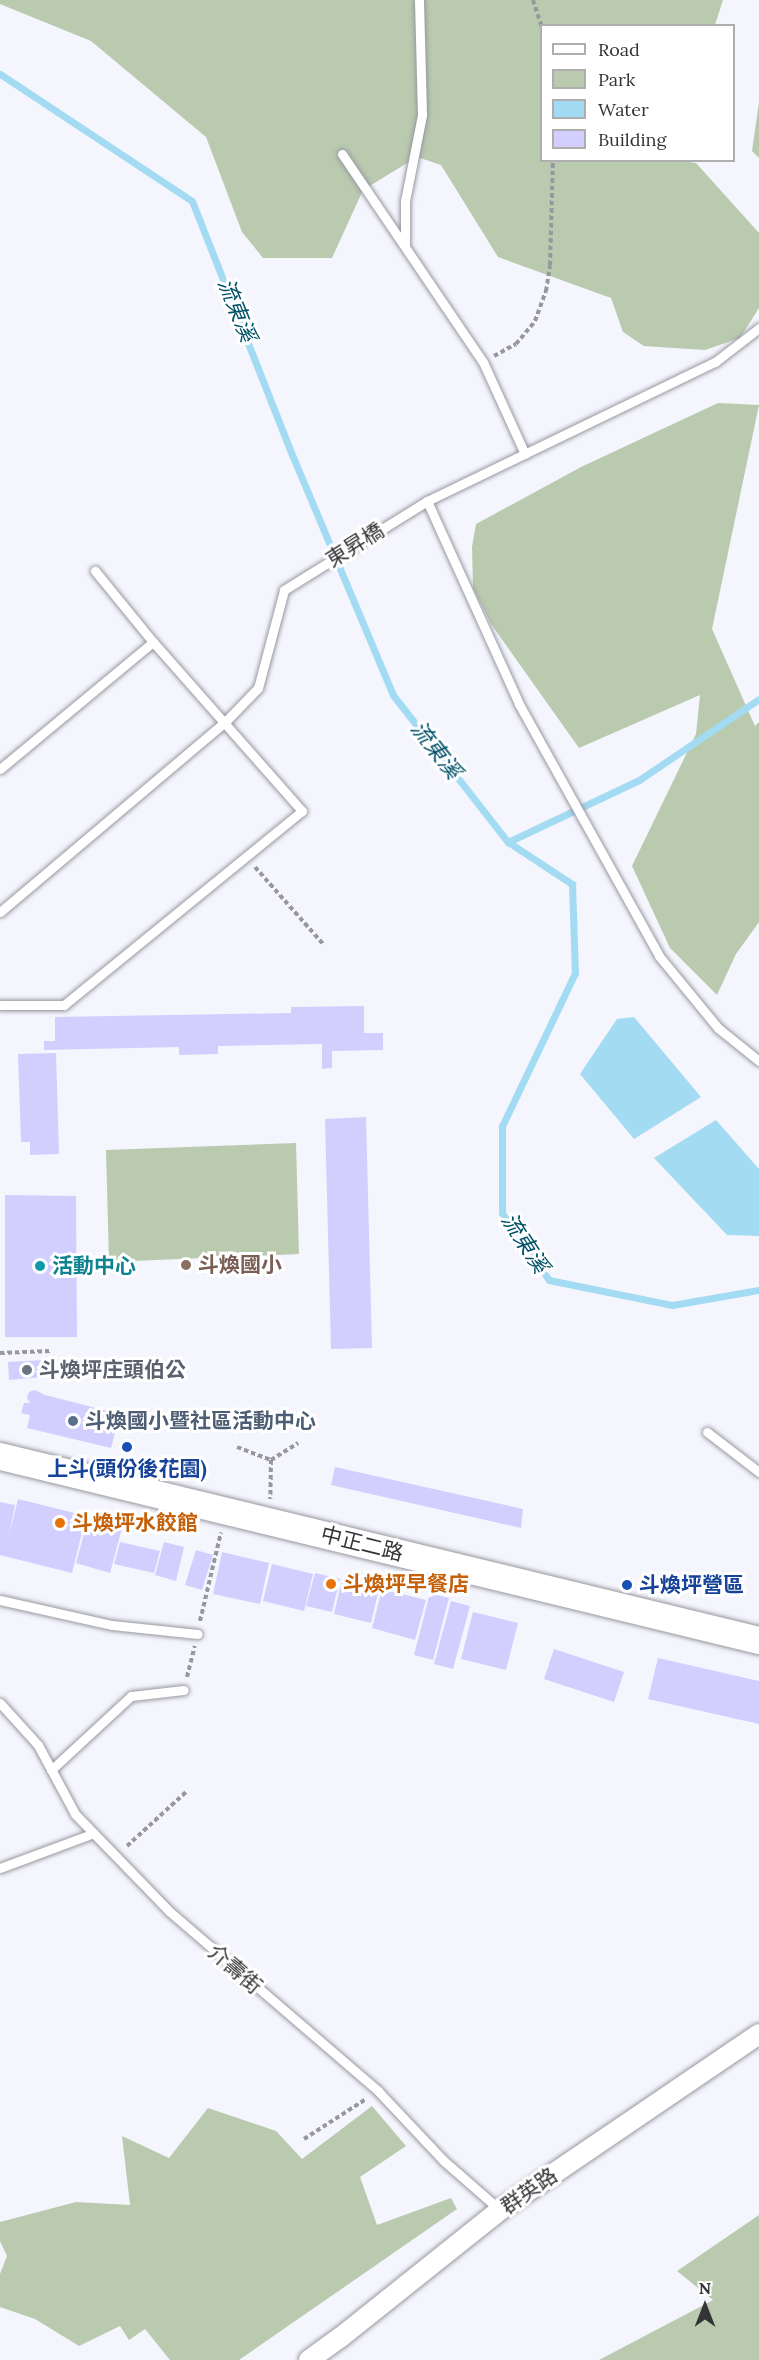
<!DOCTYPE html>
<meta charset="utf-8">
<style>
body{margin:0}
#map{position:relative;width:759px;height:2360px;overflow:hidden;background:#f5f5fe;font-family:Lora,"Noto Sans TC",serif}
div>[style]{position:absolute}
.green>*{inset:0;background:#b9caaf}
.water>*{inset:0;background:#a3dbf2}
.stream>*{height:7px;margin:-3.5px;padding:0 3.5px;transform-origin:3.5px;border-radius:3.5px;background:#a3dbf2}
.building>*{inset:0;background:#d2cfff}
.path>*{height:4px;margin-top:-2px;transform-origin:0;background:repeating-linear-gradient(90deg,#97979d 0 4.5px,transparent 0 7.5px)}
.roads{filter:drop-shadow(0 0 2px #9898a0) drop-shadow(0 0 2px #9898a0)}
.lane>*{height:9px;margin:-4.5px;padding:0 4.5px;transform-origin:4.5px;border-radius:4.5px;background:#fff}
.street>*{height:20px;margin:-10px;padding:0 10px;transform-origin:10px;border-radius:10px;background:#fff}
.secondary>*{height:27px;margin:-13.5px;padding:0 13.5px;transform-origin:13.5px;border-radius:13.5px;background:#fff}
.dots>*{width:16px;height:16px;translate:-50% -50%;box-sizing:border-box;border:3px solid #fff;border-radius:50%}
span{translate:-50% -50%;white-space:nowrap;text-align:center;line-height:1.15;-webkit-text-stroke:6px #fff;paint-order:stroke}
.street-label{font-size:21px;color:#343437}
.education-label{font-size:21px;color:#785e54;font-weight:700}
.left{translate:0 -50%;text-align:left}
.culture-label{font-size:21px;color:#0d838f;font-weight:700}
.worship-label{font-size:21px;color:#5b616d;font-weight:700}
.service-label{font-size:21px;color:#4e5e75;font-weight:700}
.transit-label{font-size:21px;color:#164399;font-weight:700}
.food-label{font-size:21px;color:#c56008;font-weight:700}
.water-label{font-size:22px;color:#005168;font-style:italic}
.legend{position:absolute;left:540px;top:24px;width:195px;height:138px;box-sizing:border-box;background:#fff;border:2px solid #aeaeaf;margin:0;padding:8px 10px;list-style:none;font-size:18px;color:#343437}
.legend li{display:flex;align-items:center;gap:12px;height:30px}
.legend b{width:30px;border:2px solid #aeaeaf}
.north{position:absolute;left:675px;top:2276px;width:60px;height:60px;-webkit-text-stroke:4px #fff;paint-order:stroke;rotate:0deg;font-size:16px;font-weight:700;line-height:24px;text-align:center;color:#343437}
.north::after{content:'';display:block;margin:auto;width:21px;height:27px;background:#343437;clip-path:polygon(50% 0,100% 100%,50% 72%,0 100%)}
</style>
<div id="map">
<div class="green">
<div style="clip-path:polygon(0 0,723px 0,715px 25px,542px 26px,542px 160px,674px 160px,696px 163px,759px 233px,759px 308px,740px 338px,705px 350px,644px 346px,623px 332px,611px 298px,498px 257px,441px 165px,417px 157px,363px 190px,332px 258px,263px 258px,242px 232px,206px 137px,91px 41px,0 4px)"></div>
<div style="clip-path:polygon(759px 102px,759px 158px,752px 151px)"></div>
<div style="clip-path:polygon(718px 403px,759px 405px,712px 629px,755px 726px,759px 722px,759px 922px,736px 954px,717px 995px,670px 948px,632px 866px,696px 734px,700px 695px,579px 748px,491px 624px,473px 588px,472px 547px,476px 524px,581px 467px)"></div>
<div style="clip-path:polygon(296px 1143px,299px 1254px,109px 1262px,106px 1150px)"></div>
<div style="clip-path:polygon(372px 2106px,406px 2146px,360px 2177px,377px 2225px,451px 2198px,457px 2209px,239px 2360px,170px 2360px,145px 2329px,129px 2340px,120px 2326px,79px 2346px,35px 2319px,0 2307px,0 2274px,7px 2256px,0 2241px,0 2222px,76px 2202px,130px 2205px,122px 2136px,169px 2158px,208px 2108px,276px 2131px,302px 2159px)"></div>
<div style="clip-path:polygon(759px 2215px,759px 2360px,599px 2360px,713px 2300px,677px 2271px)"></div>
</div>
<div class="water">
<div style="clip-path:polygon(634px 1017px,701px 1097px,634px 1139px,580px 1074px,617px 1019px)"></div>
<div style="clip-path:polygon(716px 1120px,759px 1169px,759px 1236px,727px 1235px,654px 1158px)"></div>
</div>
<div class="stream">
<div style="left:0;top:74px;width:230px;rotate:33.5deg"></div>
<div style="left:192px;top:201px;width:275px;rotate:68.5deg"></div>
<div style="left:293px;top:457px;width:258px;rotate:67.2deg"></div>
<div style="left:393px;top:695px;width:187px;rotate:52deg"></div>
<div style="left:508px;top:842px;width:77px;rotate:33.3deg"></div>
<div style="left:572px;top:884px;width:89px;rotate:88.1deg"></div>
<div style="left:575px;top:973px;width:170px;rotate:115.5deg"></div>
<div style="left:502px;top:1126px;width:87px;rotate:90deg"></div>
<div style="left:502px;top:1213px;width:82px;rotate:55deg"></div>
<div style="left:549px;top:1280px;width:126px;rotate:11.5deg"></div>
<div style="left:672px;top:1305px;width:88px;rotate:-9.8deg"></div>
<div style="left:508px;top:842px;width:145px;rotate:-25.3deg"></div>
<div style="left:639px;top:780px;width:145px;rotate:-34deg"></div>
</div>
<div class="building">
<div style="clip-path:polygon(364px 1006px,364px 1033px,383px 1033px,383px 1050px,332px 1051px,332px 1068px,322px 1069px,322px 1044px,218px 1046px,218px 1054px,179px 1055px,179px 1047px,44px 1050px,44px 1041px,55px 1041px,55px 1017px,291px 1013px,291px 1007px)"></div>
<div style="clip-path:polygon(56px 1053px,59px 1154px,30px 1155px,30px 1142px,21px 1142px,18px 1054px)"></div>
<div style="clip-path:polygon(366px 1117px,372px 1348px,331px 1349px,325px 1119px)"></div>
<div style="clip-path:polygon(5px 1195px,76px 1196px,77px 1337px,5px 1337px)"></div>
<div style="clip-path:polygon(44px 1360px,45px 1377px,9px 1380px,8px 1362px)"></div>
<div style="clip-path:polygon(35px 1390px,45px 1395px,120px 1414px,111px 1448px,27px 1428px,30px 1415px,21px 1413px,24px 1403px,30px 1403px,27px 1398px,29px 1392px)"></div>
<div style="clip-path:polygon(335px 1467px,523px 1509px,521px 1528px,331px 1485px)"></div>
<div style="clip-path:polygon(18px 1499px,86px 1516px,72px 1573px,0 1555px,0 1502px,15px 1505px,9px 1535px)"></div>
<div style="clip-path:polygon(88px 1519px,122px 1528px,110px 1573px,76px 1563px)"></div>
<div style="clip-path:polygon(120px 1542px,160px 1551px,154px 1573px,114px 1564px)"></div>
<div style="clip-path:polygon(164px 1542px,184px 1547px,176px 1581px,155px 1575px)"></div>
<div style="clip-path:polygon(196px 1550px,213px 1555px,202px 1590px,185px 1585px)"></div>
<div style="clip-path:polygon(222px 1552px,269px 1563px,260px 1604px,213px 1594px)"></div>
<div style="clip-path:polygon(272px 1564px,313px 1574px,304px 1611px,263px 1601px)"></div>
<div style="clip-path:polygon(315px 1573px,340px 1579px,332px 1612px,306px 1606px)"></div>
<div style="clip-path:polygon(342px 1579px,379px 1589px,371px 1623px,334px 1614px)"></div>
<div style="clip-path:polygon(382px 1589px,426px 1600px,415px 1640px,372px 1628px)"></div>
<div style="clip-path:polygon(430px 1593px,449px 1598px,433px 1660px,414px 1655px)"></div>
<div style="clip-path:polygon(451px 1601px,470px 1606px,453px 1669px,434px 1664px)"></div>
<div style="clip-path:polygon(473px 1612px,518px 1623px,506px 1670px,461px 1659px)"></div>
<div style="clip-path:polygon(554px 1649px,624px 1672px,614px 1702px,544px 1679px)"></div>
<div style="clip-path:polygon(658px 1658px,759px 1681px,759px 1724px,648px 1699px)"></div>
</div>
<div class="path">
<div style="left:533px;top:0;width:29px;rotate:72deg"></div>
<div style="left:494px;top:356px;width:25px;rotate:-29deg"></div>
<div style="left:516px;top:344px;width:30px;rotate:-50deg"></div>
<div style="left:535px;top:321px;width:32px;rotate:-70deg"></div>
<div style="left:546px;top:291px;width:26px;rotate:-81deg"></div>
<div style="left:550px;top:265px;width:105px;rotate:-88.4deg"></div>
<div style="left:255px;top:867px;width:104px;rotate:48.5deg"></div>
<div style="left:0;top:1353px;width:50px;rotate:-2.3deg"></div>
<div style="left:237px;top:1447px;width:36px;rotate:21deg"></div>
<div style="left:271px;top:1460px;width:39px;rotate:91deg"></div>
<div style="left:271px;top:1460px;width:32px;rotate:-32deg"></div>
<div style="left:200px;top:1621px;width:91px;rotate:-76.7deg"></div>
<div style="left:187px;top:1677px;width:32px;rotate:-76deg"></div>
<div style="left:127px;top:1846px;width:80px;rotate:-42.5deg"></div>
<div style="left:304px;top:2139px;width:74px;rotate:-32.8deg"></div>
</div>
<div class="roads">
<div class="lane">
<div style="left:342px;top:154px;width:251px;rotate:55.9deg"></div>
<div style="left:483px;top:362px;width:101px;rotate:65.5deg"></div>
<div style="left:405px;top:246px;width:45px;rotate:-90deg"></div>
<div style="left:405px;top:201px;width:88px;rotate:-78.8deg"></div>
<div style="left:422px;top:115px;width:115px;rotate:-91.5deg"></div>
<div style="left:427px;top:501px;width:223px;rotate:65.6deg"></div>
<div style="left:519px;top:704px;width:288px;rotate:60.9deg"></div>
<div style="left:659px;top:956px;width:93px;rotate:50.7deg"></div>
<div style="left:718px;top:1028px;width:53px;rotate:38.8deg"></div>
<div style="left:0;top:769px;width:199px;rotate:-39.7deg"></div>
<div style="left:0;top:912px;width:294px;rotate:-40.2deg"></div>
<div style="left:225px;top:722px;width:47px;rotate:-45.9deg"></div>
<div style="left:258px;top:688px;width:101px;rotate:-75.1deg"></div>
<div style="left:284px;top:590px;width:168px;rotate:-31.9deg"></div>
<div style="left:427px;top:501px;width:320px;rotate:-25.8deg"></div>
<div style="left:715px;top:362px;width:56px;rotate:-37.7deg"></div>
<div style="left:0;top:1005px;width:64px"></div>
<div style="left:64px;top:1005px;width:307px;rotate:-39.2deg"></div>
<div style="left:302px;top:811px;width:225px;rotate:-131.4deg"></div>
<div style="left:153px;top:642px;width:92px;rotate:-129.2deg"></div>
<div style="left:707px;top:1432px;width:66px;rotate:37.6deg"></div>
<div style="left:0;top:1600px;width:115px;rotate:12.6deg"></div>
<div style="left:112px;top:1625px;width:86px;rotate:6deg"></div>
<div style="left:0;top:1703px;width:57px;rotate:47.9deg"></div>
<div style="left:38px;top:1745px;width:78px;rotate:61.8deg"></div>
<div style="left:75px;top:1814px;width:135px;rotate:45.9deg"></div>
<div style="left:169px;top:1911px;width:276px;rotate:40.7deg"></div>
<div style="left:378px;top:2091px;width:96px;rotate:46.7deg"></div>
<div style="left:444px;top:2161px;width:74px;rotate:41.2deg"></div>
<div style="left:51px;top:1770px;width:109px;rotate:-42.8deg"></div>
<div style="left:131px;top:1696px;width:53px;rotate:-6.5deg"></div>
<div style="left:0;top:1868px;width:100px;rotate:-20.4deg"></div>
</div>
<div class="street">
<div style="left:309px;top:2360px;width:39px;rotate:-36deg"></div>
<div style="left:341px;top:2337px;width:203px;rotate:-38.6deg"></div>
<div style="left:500px;top:2210px;width:313px;rotate:-34.2deg"></div>
</div>
<div class="secondary">
<div style="left:0;top:1456px;width:781px;rotate:13.63deg"></div>
</div>
</div>
<div class="dots">
<div style="left:186px;top:1265px;background:#8d6e63"></div>
<div style="left:40px;top:1266px;background:#0f9aa8"></div>
<div style="left:27px;top:1370px;background:#6b7280"></div>
<div style="left:73px;top:1421px;background:#5c6f8a"></div>
<div style="left:127px;top:1447px;background:#1a4fb4"></div>
<div style="left:60px;top:1523px;background:#e8710a"></div>
<div style="left:331px;top:1584px;background:#e8710a"></div>
<div style="left:627px;top:1585px;background:#1a4fb4"></div>
</div>
<div class="street-label">
<span style="left:355px;top:545px;rotate:-32deg">東昇橋</span>
<span style="left:362px;top:1544px;rotate:14deg">中正二路</span>
<span style="left:235px;top:1969px;rotate:41deg">介壽街</span>
<span style="left:529px;top:2191px;rotate:-35deg">群英路</span>
</div>
<div class="education-label">
<span class="left" style="left:198px;top:1265px">斗煥國小</span>
</div>
<div class="culture-label">
<span class="left" style="left:52px;top:1266px">活動中心</span>
</div>
<div class="worship-label">
<span class="left" style="left:39px;top:1370px">斗煥坪庄頭伯公</span>
</div>
<div class="service-label">
<span class="left" style="left:85px;top:1421px">斗煥國小暨社區活動中心</span>
</div>
<div class="transit-label">
<span style="left:127px;top:1469px">上斗(頭份後花園)</span>
<span class="left" style="left:639px;top:1585px">斗煥坪營區</span>
</div>
<div class="food-label">
<span class="left" style="left:72px;top:1523px">斗煥坪水餃館</span>
<span class="left" style="left:343px;top:1584px">斗煥坪早餐店</span>
</div>
<div class="water-label">
<span style="left:237px;top:310px;rotate:68deg">流東溪</span>
<span style="left:436px;top:750px;rotate:52deg">流東溪</span>
<span style="left:525px;top:1243px;rotate:57deg">流東溪</span>
</div>
<ul class="legend">
<li><b style="height:8px;background:#fff"></b>Road</li>
<li><b style="height:16px;background:#b9caaf"></b>Park</li>
<li><b style="height:16px;background:#a3dbf2"></b>Water</li>
<li><b style="height:16px;background:#d2cfff"></b>Building</li>
</ul>
<div class="north">N</div>
</div>
